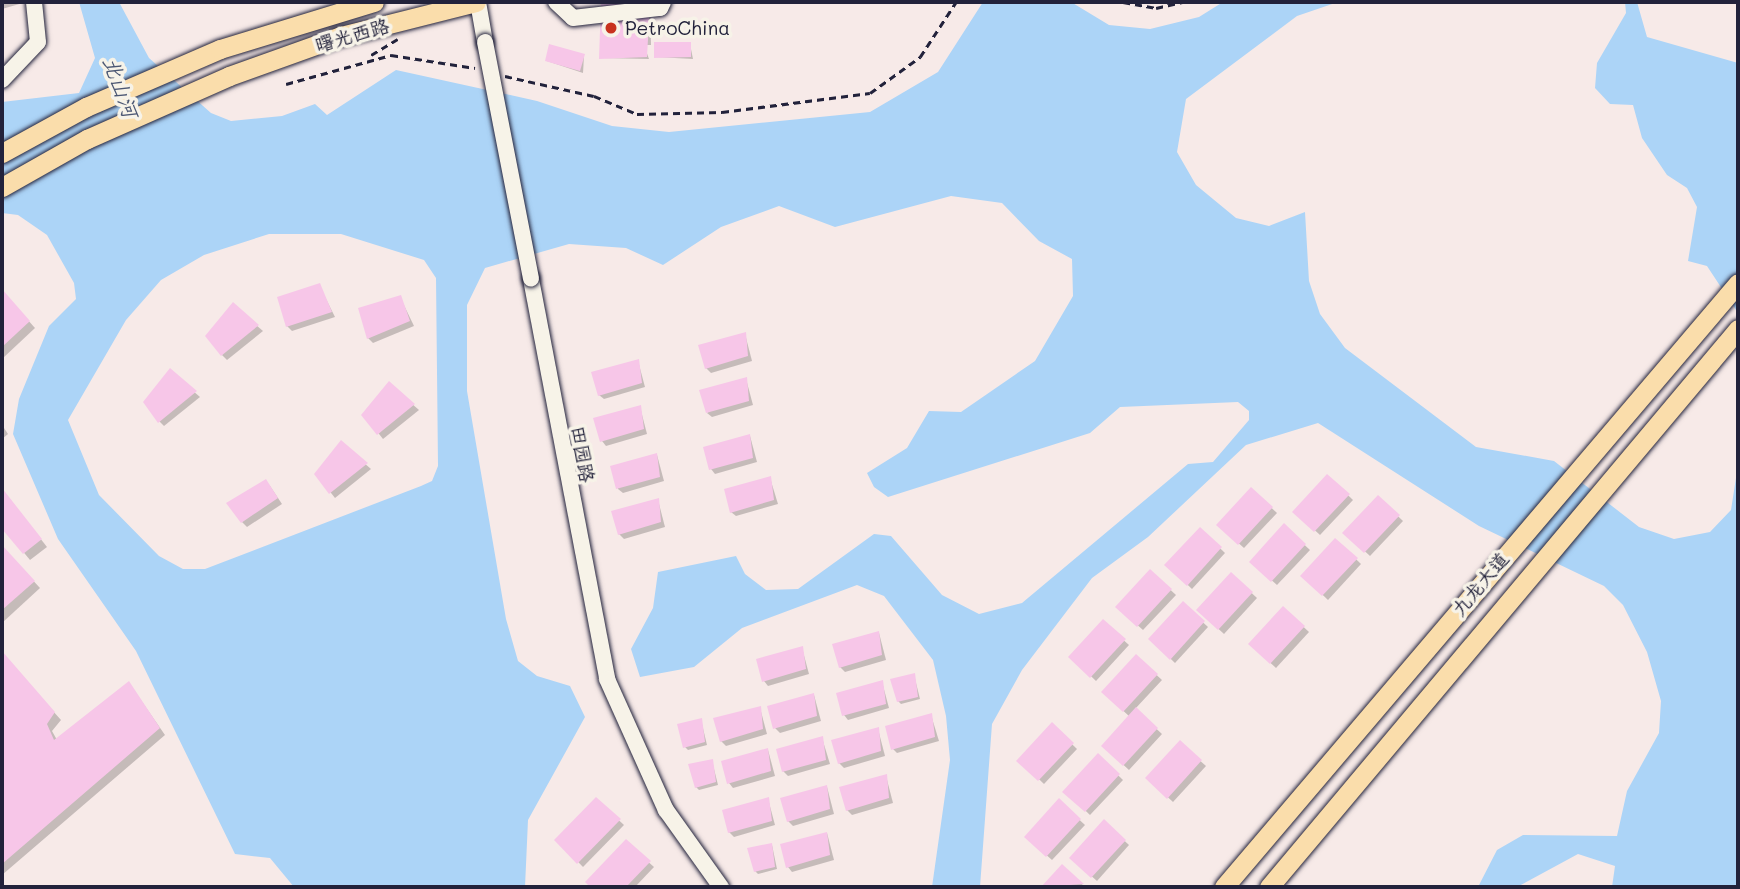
<!DOCTYPE html>
<meta charset="utf-8">
<style>
body{margin:0}
#map{position:relative;width:1740px;height:889px;overflow:hidden;background:#f7eae8;font-family:Mali,"LXGW WenKai TC",sans-serif}
div>[style]{position:absolute}
.water>*{inset:0;background:#acd4f7}
.shadow>*{inset:0;background:#0003}
.building>*{inset:0;background:#f7c6e8}
.path>*{height:2.5px;margin-top:-1.25px;transform-origin:0;background:repeating-linear-gradient(90deg,#22223b 0 7px,transparent 0 12px)}
.roads{filter:drop-shadow(0 0 2px #22223b) drop-shadow(0 0 2px #22223b)}
.minor>*{height:16px;margin:-8px;padding:0 8px;transform-origin:8px;border-radius:8px;background:#f7f3e8}
.major>*{height:19px;margin:-9.5px;padding:0 9.5px;transform-origin:9.5px;border-radius:9.5px;background:#faddab}
.bridges{filter:drop-shadow(0 0 2px #22223b) drop-shadow(0 0 2px #22223b)}
.minor-bridge>*{height:16px;margin:-8px;padding:0 8px;transform-origin:8px;border-radius:8px;background:#f7f3e8}
.dots>*{width:19px;height:19px;translate:-50% -50%;box-sizing:border-box;border:4px solid #f7f3e8;border-radius:50%}
span{translate:-50% -50%;white-space:nowrap;text-align:center;line-height:1.15;-webkit-text-stroke:7px #f7f3e8;paint-order:stroke}
.poi-label{font-size:19px;color:#22223b}
.left{translate:0 -50%;text-align:left}
.street-label{font-size:19px;color:#22223b}
.water-label{font-size:21px;color:#4b5773;font-style:italic}
.frame{position:absolute;inset:0;border:4px solid #22223b;pointer-events:none}
</style>
<div id="map">
<div class="water">
<div style="clip-path:polygon(evenodd,79px 2px,119px 2px,149px 58px,211px 113px,231px 121px,282px 116px,315px 104px,327px 115px,396px 70px,537px 101px,612px 126px,669px 132px,870px 112px,938px 72px,983px 2px,1071px 2px,1109px 25px,1150px 29px,1199px 17px,1223px 2px,1338px 2px,1297px 16px,1186px 99px,1177px 152px,1196px 185px,1236px 218px,1269px 226px,1305px 212px,1309px 281px,1320px 314px,1345px 348px,1476px 447px,1554px 461px,1639px 527px,1674px 539px,1710px 532px,1731px 510px,1738px 465px,1738px 887px,1612px 887px,1615px 866px,1578px 854px,1517px 887px,1478px 887px,1497px 850px,1523px 835px,1617px 836px,1627px 791px,1659px 733px,1661px 701px,1647px 652px,1623px 605px,1604px 586px,1479px 526px,1318px 423px,1246px 445px,1148px 537px,1092px 578px,1022px 670px,992px 724px,980px 887px,932px 887px,950px 760px,946px 716px,933px 660px,884px 596px,857px 585px,742px 628px,694px 667px,640px 677px,631px 649px,653px 608px,658px 572px,736px 556px,745px 574px,766px 590px,798px 589px,874px 534px,891px 536px,942px 595px,979px 614px,1022px 603px,1188px 464px,1213px 462px,1249px 420px,1249px 411px,1238px 402px,1120px 407px,1090px 433px,888px 497px,874px 487px,867px 473px,907px 448px,929px 411px,961px 412px,1035px 361px,1073px 296px,1072px 259px,1039px 241px,1002px 203px,951px 196px,835px 227px,779px 206px,721px 227px,663px 265px,626px 248px,569px 244px,485px 268px,467px 305px,467px 391px,506px 619px,518px 661px,537px 676px,570px 686px,585px 717px,528px 820px,525px 887px,294px 887px,270px 858px,235px 854px,136px 651px,58px 539px,13px 434px,19px 399px,49px 326px,76px 299px,74px 283px,47px 235px,18px 215px,2px 213px,2px 102px,79px 93px,95px 58px,79px 2px,269px 234px,341px 234px,424px 260px,436px 278px,438px 466px,432px 481px,421px 486px,205px 569px,183px 569px,159px 556px,99px 495px,68px 420px,126px 320px,161px 280px,204px 255px,269px 234px)"></div>
<div style="clip-path:polygon(1625px 2px,1637px 2px,1647px 37px,1738px 63px,1738px 313px,1707px 266px,1688px 261px,1697px 207px,1687px 188px,1667px 175px,1642px 138px,1633px 105px,1610px 104px,1595px 88px,1597px 63px,1626px 13px)"></div>
</div>
<div class="shadow">
<div style="clip-path:polygon(2px 2px,23px 2px,23px 3px,2px 9px)"></div>
<div style="clip-path:polygon(602px 2px,650px 2px,651px 45px,644px 45px,649px 59px,601px 58px)"></div>
<div style="clip-path:polygon(690px 44px,693px 59px,656px 57px)"></div>
<div style="clip-path:polygon(584px 56px,583px 73px,547px 61px)"></div>
<div style="clip-path:polygon(319px 285px,335px 317px,292px 331px,287px 326px)"></div>
<div style="clip-path:polygon(2px 291px,35px 328px,2px 359px)"></div>
<div style="clip-path:polygon(400px 297px,414px 326px,373px 343px,368px 338px)"></div>
<div style="clip-path:polygon(233px 305px,263px 331px,227px 360px,222px 355px)"></div>
<div style="clip-path:polygon(745px 334px,752px 361px,711px 373px,706px 368px)"></div>
<div style="clip-path:polygon(638px 361px,645px 387px,604px 399px,599px 395px)"></div>
<div style="clip-path:polygon(170px 371px,200px 397px,164px 426px,159px 421px)"></div>
<div style="clip-path:polygon(746px 379px,753px 405px,712px 417px,707px 413px)"></div>
<div style="clip-path:polygon(389px 384px,419px 410px,383px 439px,364px 415px)"></div>
<div style="clip-path:polygon(640px 407px,647px 434px,606px 446px,602px 441px)"></div>
<div style="clip-path:polygon(2px 425px,8px 434px,2px 439px)"></div>
<div style="clip-path:polygon(750px 436px,757px 462px,715px 474px,711px 469px)"></div>
<div style="clip-path:polygon(341px 443px,371px 469px,335px 498px,316px 474px)"></div>
<div style="clip-path:polygon(657px 455px,664px 481px,623px 493px,618px 489px,612px 467px)"></div>
<div style="clip-path:polygon(1328px 476px,1353px 500px,1320px 535px,1295px 512px)"></div>
<div style="clip-path:polygon(770px 478px,778px 504px,736px 516px,731px 512px)"></div>
<div style="clip-path:polygon(270px 486px,282px 504px,247px 527px,242px 522px)"></div>
<div style="clip-path:polygon(2px 489px,47px 547px,30px 560px,2px 526px)"></div>
<div style="clip-path:polygon(1251px 489px,1277px 513px,1244px 548px,1218px 525px)"></div>
<div style="clip-path:polygon(1378px 497px,1403px 521px,1370px 556px,1345px 533px)"></div>
<div style="clip-path:polygon(658px 500px,665px 527px,624px 539px,619px 534px)"></div>
<div style="clip-path:polygon(1284px 526px,1310px 550px,1277px 585px,1251px 562px)"></div>
<div style="clip-path:polygon(1200px 529px,1225px 553px,1192px 589px,1167px 565px)"></div>
<div style="clip-path:polygon(1336px 540px,1361px 564px,1328px 600px,1303px 576px)"></div>
<div style="clip-path:polygon(2px 547px,40px 588px,2px 623px)"></div>
<div style="clip-path:polygon(1150px 571px,1176px 595px,1143px 630px,1117px 607px)"></div>
<div style="clip-path:polygon(1231px 574px,1257px 598px,1224px 634px,1198px 610px)"></div>
<div style="clip-path:polygon(1183px 604px,1208px 627px,1175px 663px,1150px 639px)"></div>
<div style="clip-path:polygon(1283px 608px,1309px 632px,1276px 668px,1250px 644px)"></div>
<div style="clip-path:polygon(1103px 622px,1129px 645px,1096px 681px,1071px 657px)"></div>
<div style="clip-path:polygon(879px 633px,886px 660px,845px 672px,840px 667px)"></div>
<div style="clip-path:polygon(802px 648px,809px 674px,768px 686px,764px 681px)"></div>
<div style="clip-path:polygon(2px 654px,61px 720px,52px 731px,57px 740px,129px 683px,165px 735px,2px 875px)"></div>
<div style="clip-path:polygon(1136px 656px,1162px 680px,1135px 709px,1162px 734px,1129px 770px,1103px 746px,1130px 717px,1103px 692px)"></div>
<div style="clip-path:polygon(914px 675px,920px 699px,901px 704px,898px 701px)"></div>
<div style="clip-path:polygon(882px 682px,889px 708px,848px 720px,844px 715px)"></div>
<div style="clip-path:polygon(814px 695px,821px 721px,780px 733px,775px 728px)"></div>
<div style="clip-path:polygon(760px 708px,767px 734px,726px 746px,721px 741px)"></div>
<div style="clip-path:polygon(931px 715px,939px 741px,897px 753px,893px 749px)"></div>
<div style="clip-path:polygon(701px 720px,707px 745px,688px 750px,685px 747px)"></div>
<div style="clip-path:polygon(1052px 725px,1077px 749px,1044px 784px,1019px 760px)"></div>
<div style="clip-path:polygon(878px 729px,885px 756px,844px 768px,839px 763px)"></div>
<div style="clip-path:polygon(822px 738px,830px 764px,788px 776px,783px 771px)"></div>
<div style="clip-path:polygon(1180px 743px,1206px 766px,1173px 802px,1147px 778px)"></div>
<div style="clip-path:polygon(768px 750px,775px 776px,733px 788px,729px 783px)"></div>
<div style="clip-path:polygon(1098px 756px,1123px 780px,1090px 815px,1065px 791px)"></div>
<div style="clip-path:polygon(712px 761px,718px 785px,699px 790px,696px 787px)"></div>
<div style="clip-path:polygon(886px 776px,893px 803px,852px 815px,847px 810px)"></div>
<div style="clip-path:polygon(827px 787px,834px 814px,793px 826px,788px 821px)"></div>
<div style="clip-path:polygon(596px 799px,624px 825px,583px 867px,557px 840px)"></div>
<div style="clip-path:polygon(768px 799px,775px 825px,734px 837px,729px 832px)"></div>
<div style="clip-path:polygon(1059px 801px,1085px 825px,1052px 860px,1026px 837px)"></div>
<div style="clip-path:polygon(1104px 822px,1129px 845px,1097px 881px,1071px 858px)"></div>
<div style="clip-path:polygon(827px 833px,834px 860px,792px 872px,788px 867px)"></div>
<div style="clip-path:polygon(626px 842px,654px 867px,635px 887px,592px 887px,587px 882px)"></div>
<div style="clip-path:polygon(772px 845px,777px 869px,758px 874px,755px 871px)"></div>
<div style="clip-path:polygon(1062px 866px,1085px 887px,1043px 887px)"></div>
</div>
<div class="building">
<div style="clip-path:polygon(601px 2px,650px 2px,647px 57px,599px 59px)"></div>
<div style="clip-path:polygon(654px 42px,691px 42px,691px 57px,654px 58px)"></div>
<div style="clip-path:polygon(549px 44px,585px 54px,580px 71px,545px 61px)"></div>
<div style="clip-path:polygon(320px 283px,332px 312px,286px 327px,277px 297px)"></div>
<div style="clip-path:polygon(2px 289px,30px 321px,2px 347px)"></div>
<div style="clip-path:polygon(401px 295px,410px 321px,367px 339px,358px 308px)"></div>
<div style="clip-path:polygon(233px 302px,259px 325px,221px 356px,205px 336px)"></div>
<div style="clip-path:polygon(746px 332px,748px 356px,705px 369px,698px 345px)"></div>
<div style="clip-path:polygon(639px 359px,642px 383px,598px 396px,591px 372px)"></div>
<div style="clip-path:polygon(170px 368px,197px 391px,158px 423px,143px 402px)"></div>
<div style="clip-path:polygon(747px 377px,749px 401px,706px 413px,699px 390px)"></div>
<div style="clip-path:polygon(389px 381px,415px 404px,377px 435px,361px 415px)"></div>
<div style="clip-path:polygon(641px 405px,644px 429px,600px 442px,593px 418px)"></div>
<div style="clip-path:polygon(750px 434px,753px 458px,709px 470px,703px 447px)"></div>
<div style="clip-path:polygon(341px 440px,368px 463px,329px 494px,314px 474px)"></div>
<div style="clip-path:polygon(657px 453px,660px 477px,616px 489px,610px 466px)"></div>
<div style="clip-path:polygon(1327px 474px,1350px 494px,1314px 532px,1292px 512px)"></div>
<div style="clip-path:polygon(771px 476px,774px 500px,730px 513px,724px 489px)"></div>
<div style="clip-path:polygon(266px 479px,278px 498px,241px 523px,226px 503px)"></div>
<div style="clip-path:polygon(1251px 487px,1273px 507px,1238px 545px,1216px 525px)"></div>
<div style="clip-path:polygon(2px 488px,42px 539px,23px 554px,2px 529px)"></div>
<div style="clip-path:polygon(1378px 495px,1400px 515px,1364px 553px,1342px 533px)"></div>
<div style="clip-path:polygon(659px 498px,661px 522px,618px 535px,611px 511px)"></div>
<div style="clip-path:polygon(1284px 523px,1306px 544px,1271px 582px,1249px 562px)"></div>
<div style="clip-path:polygon(1200px 527px,1222px 547px,1187px 586px,1164px 565px)"></div>
<div style="clip-path:polygon(1335px 538px,1358px 558px,1322px 596px,1300px 576px)"></div>
<div style="clip-path:polygon(2px 545px,35px 581px,2px 610px)"></div>
<div style="clip-path:polygon(1150px 569px,1172px 589px,1137px 627px,1115px 607px)"></div>
<div style="clip-path:polygon(1231px 572px,1253px 592px,1218px 630px,1196px 610px)"></div>
<div style="clip-path:polygon(1183px 601px,1205px 621px,1170px 660px,1148px 639px)"></div>
<div style="clip-path:polygon(1283px 606px,1305px 626px,1270px 664px,1248px 644px)"></div>
<div style="clip-path:polygon(1103px 619px,1126px 639px,1090px 678px,1068px 657px)"></div>
<div style="clip-path:polygon(879px 631px,882px 655px,839px 668px,832px 644px)"></div>
<div style="clip-path:polygon(803px 646px,806px 669px,762px 682px,756px 659px)"></div>
<div style="clip-path:polygon(2px 651px,55px 712px,47px 724px,54px 740px,129px 681px,160px 728px,2px 864px)"></div>
<div style="clip-path:polygon(1136px 654px,1158px 674px,1123px 712px,1101px 692px)"></div>
<div style="clip-path:polygon(915px 673px,918px 697px,897px 702px,890px 679px)"></div>
<div style="clip-path:polygon(883px 680px,886px 704px,842px 716px,836px 693px)"></div>
<div style="clip-path:polygon(814px 693px,817px 716px,773px 729px,767px 706px)"></div>
<div style="clip-path:polygon(761px 706px,763px 729px,720px 742px,713px 718px)"></div>
<div style="clip-path:polygon(1136px 707px,1158px 728px,1123px 766px,1101px 746px)"></div>
<div style="clip-path:polygon(932px 713px,935px 737px,891px 750px,885px 726px)"></div>
<div style="clip-path:polygon(702px 718px,705px 742px,683px 748px,677px 724px)"></div>
<div style="clip-path:polygon(1052px 722px,1074px 743px,1038px 781px,1016px 761px)"></div>
<div style="clip-path:polygon(879px 727px,881px 751px,838px 764px,831px 740px)"></div>
<div style="clip-path:polygon(823px 736px,826px 760px,782px 772px,776px 749px)"></div>
<div style="clip-path:polygon(1180px 740px,1202px 760px,1167px 799px,1145px 778px)"></div>
<div style="clip-path:polygon(768px 748px,771px 771px,727px 784px,721px 761px)"></div>
<div style="clip-path:polygon(1098px 753px,1120px 774px,1085px 812px,1062px 792px)"></div>
<div style="clip-path:polygon(713px 759px,716px 782px,695px 788px,688px 764px)"></div>
<div style="clip-path:polygon(887px 774px,889px 798px,846px 811px,839px 787px)"></div>
<div style="clip-path:polygon(827px 785px,830px 809px,787px 822px,780px 798px)"></div>
<div style="clip-path:polygon(596px 797px,621px 819px,577px 864px,554px 840px)"></div>
<div style="clip-path:polygon(769px 797px,772px 821px,728px 833px,722px 810px)"></div>
<div style="clip-path:polygon(1059px 798px,1081px 819px,1046px 857px,1024px 837px)"></div>
<div style="clip-path:polygon(1104px 819px,1126px 840px,1091px 878px,1069px 858px)"></div>
<div style="clip-path:polygon(827px 832px,830px 855px,786px 868px,780px 844px)"></div>
<div style="clip-path:polygon(626px 839px,651px 861px,626px 887px,590px 887px,585px 882px)"></div>
<div style="clip-path:polygon(772px 843px,775px 867px,754px 872px,747px 848px)"></div>
<div style="clip-path:polygon(1062px 864px,1084px 884px,1041px 887px)"></div>
</div>
<div class="path">
<div style="left:1123px;top:2px;width:34px;rotate:10deg"></div>
<div style="left:1156px;top:8px;width:27px;rotate:-13deg"></div>
<div style="left:371px;top:55px;width:31px;rotate:-31deg"></div>
<div style="left:505px;top:76px;width:91px;rotate:12.7deg"></div>
<div style="left:594px;top:96px;width:47px;rotate:22.7deg"></div>
<div style="left:637px;top:114px;width:85px;rotate:-1.3deg"></div>
<div style="left:722px;top:112px;width:149px;rotate:-7.3deg"></div>
<div style="left:870px;top:93px;width:62px;rotate:-35.8deg"></div>
<div style="left:920px;top:57px;width:66px;rotate:-56.8deg"></div>
<div style="left:286px;top:84px;width:109px;rotate:-15.4deg"></div>
<div style="left:391px;top:55px;width:85px;rotate:8.8deg"></div>
</div>
<div class="roads">
<div class="minor">
<div style="left:478px;top:2px;width:41px;rotate:80.1deg"></div>
<div style="left:556px;top:2px;width:23px;rotate:43deg"></div>
<div style="left:573px;top:18px;width:88px;rotate:-6.6deg"></div>
<div style="left:660px;top:8px;width:7px;rotate:-63deg"></div>
<div style="left:2px;top:80px;width:52px;rotate:-46.5deg"></div>
<div style="left:38px;top:42px;width:40px;rotate:-95.7deg"></div>
<div style="left:531px;top:279px;width:407px;rotate:79.2deg"></div>
<div style="left:607px;top:679px;width:144px;rotate:65.8deg"></div>
<div style="left:666px;top:810px;width:95px;rotate:54.5deg"></div>
</div>
<div class="major">
<div style="left:2px;top:153px;width:96px;rotate:-28.7deg"></div>
<div style="left:86px;top:107px;width:146px;rotate:-23.4deg"></div>
<div style="left:220px;top:49px;width:161px;rotate:-17deg"></div>
<div style="left:2px;top:187px;width:98px;rotate:-29.5deg"></div>
<div style="left:87px;top:139px;width:155px;rotate:-23.9deg"></div>
<div style="left:229px;top:76px;width:119px;rotate:-19.7deg"></div>
<div style="left:341px;top:36px;width:139px;rotate:-14.1deg"></div>
<div style="left:1224px;top:887px;width:793px;rotate:-49.6deg"></div>
<div style="left:1269px;top:887px;width:729px;rotate:-49.95deg"></div>
</div>
</div>
<div class="bridges">
<div class="minor-bridge">
<div style="left:485px;top:42px;width:241px;rotate:79deg"></div>
</div>
</div>
<div class="dots">
<div style="left:611px;top:28px;background:#c8321e"></div>
</div>
<div class="poi-label">
<span class="left" style="left:625px;top:28px">PetroChina</span>
</div>
<div class="street-label">
<span style="left:352px;top:35px;rotate:-16deg">曙光西路</span>
<span style="left:583px;top:454px;rotate:80deg">田园路</span>
<span style="left:1480px;top:584px;rotate:-50deg">九龙大道</span>
</div>
<div class="water-label">
<span style="left:121px;top:87px;rotate:70deg">北山河</span>
</div>
<div class="frame"></div>
</div>
